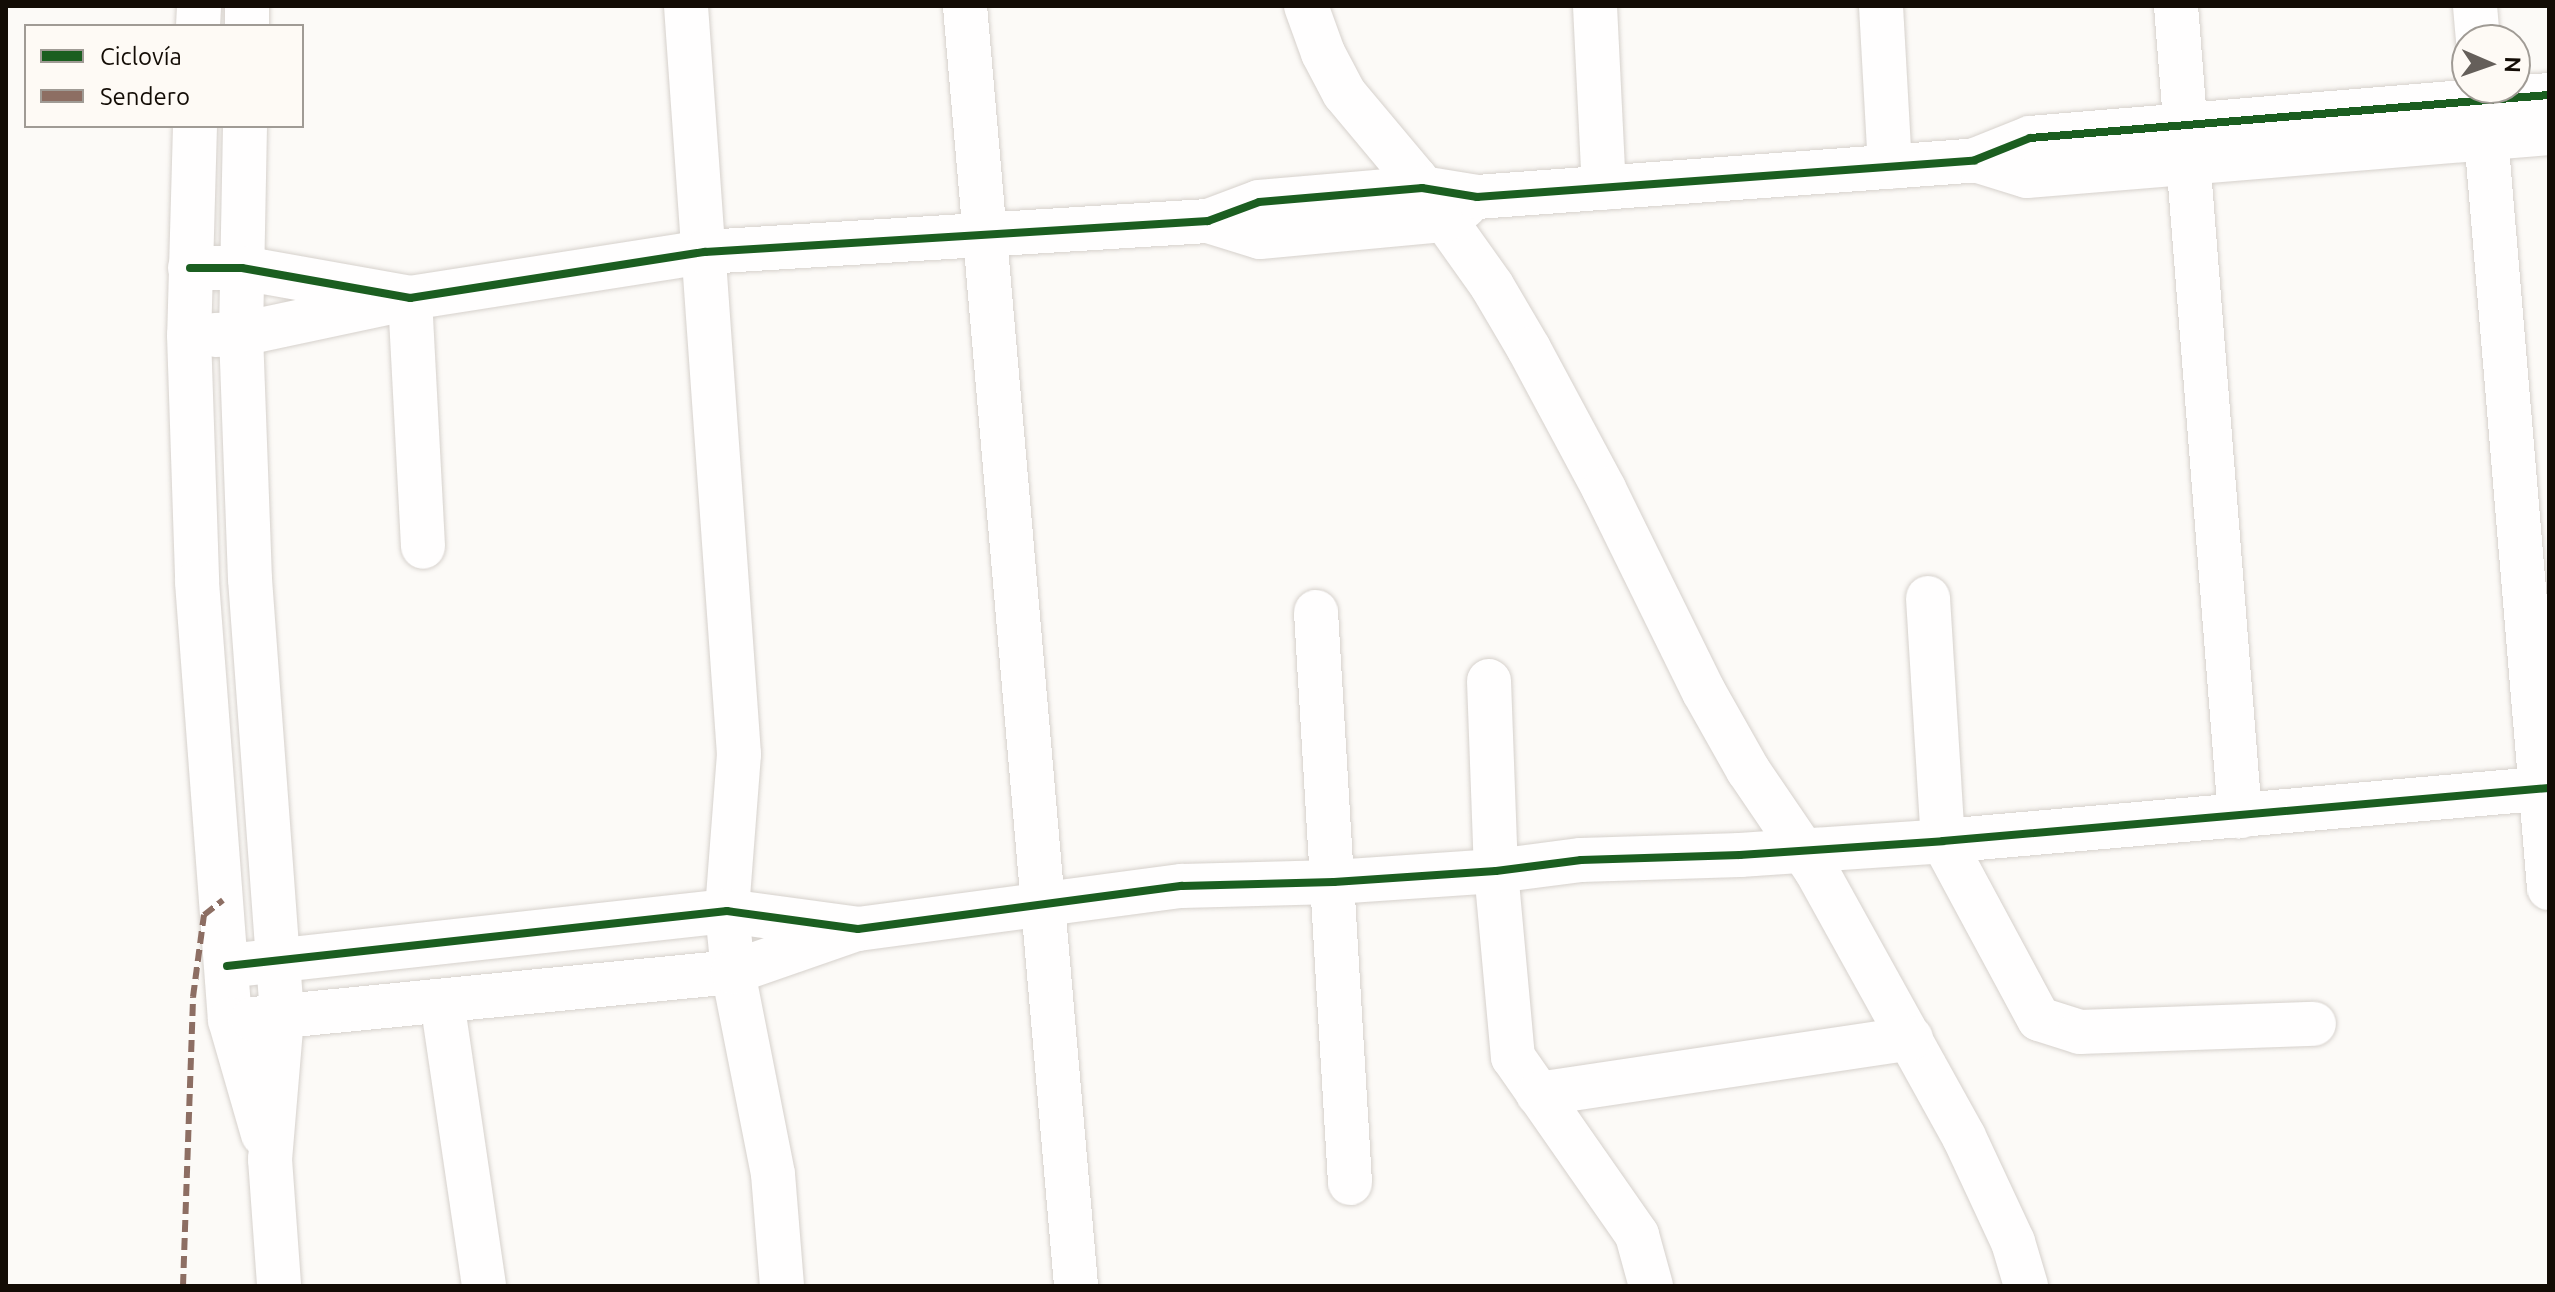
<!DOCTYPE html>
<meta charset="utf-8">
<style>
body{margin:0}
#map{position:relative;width:2555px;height:1292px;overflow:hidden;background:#fcfaf7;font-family:Ubuntu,sans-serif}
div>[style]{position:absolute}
.roads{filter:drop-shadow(0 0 2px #d6d1cc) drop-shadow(0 0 2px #d6d1cc)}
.minor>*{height:44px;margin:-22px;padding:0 22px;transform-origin:22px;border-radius:22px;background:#fffefe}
.quiet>*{height:6px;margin-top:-3px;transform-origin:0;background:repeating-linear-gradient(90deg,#8d6e63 0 12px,transparent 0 18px)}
.cycleway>*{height:8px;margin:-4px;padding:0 4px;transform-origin:4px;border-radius:4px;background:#1b5e20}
span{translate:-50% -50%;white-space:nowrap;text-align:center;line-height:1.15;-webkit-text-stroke:8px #fefaf5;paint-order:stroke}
.frame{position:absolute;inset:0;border:8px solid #130c05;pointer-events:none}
.legend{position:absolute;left:24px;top:24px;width:280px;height:104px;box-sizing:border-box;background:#fefaf5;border:2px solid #a09b95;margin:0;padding:10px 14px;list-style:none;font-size:24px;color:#130c05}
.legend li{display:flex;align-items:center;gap:16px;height:40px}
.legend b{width:40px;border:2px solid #a09b95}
.north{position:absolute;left:2451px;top:24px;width:80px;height:80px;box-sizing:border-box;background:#fefaf5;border:2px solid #a09b95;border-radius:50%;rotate:92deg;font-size:22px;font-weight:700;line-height:32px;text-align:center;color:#130c05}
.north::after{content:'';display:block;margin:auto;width:28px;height:36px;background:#655f5a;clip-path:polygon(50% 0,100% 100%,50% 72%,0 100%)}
</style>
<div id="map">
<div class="roads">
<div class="minor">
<div style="left:686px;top:6px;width:750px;rotate:85.95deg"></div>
<div style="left:739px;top:754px;width:157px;rotate:94.4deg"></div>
<div style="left:727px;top:911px;width:61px;rotate:84.4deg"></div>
<div style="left:733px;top:972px;width:206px;rotate:78.8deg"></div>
<div style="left:773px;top:1174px;width:112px;rotate:85.4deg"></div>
<div style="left:965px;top:6px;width:1285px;rotate:85.04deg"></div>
<div style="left:1306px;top:6px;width:50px;rotate:70.1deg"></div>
<div style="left:1323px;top:53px;width:45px;rotate:62.3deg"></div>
<div style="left:1344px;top:93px;width:112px;rotate:50.1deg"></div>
<div style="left:1416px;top:179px;width:131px;rotate:54.6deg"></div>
<div style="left:1492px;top:286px;width:73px;rotate:59.6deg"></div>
<div style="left:1529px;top:349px;width:159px;rotate:61.8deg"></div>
<div style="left:1604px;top:489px;width:226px;rotate:63.8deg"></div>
<div style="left:1704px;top:692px;width:90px;rotate:60.6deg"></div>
<div style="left:1748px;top:770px;width:121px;rotate:55.8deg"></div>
<div style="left:1816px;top:870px;width:305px;rotate:61deg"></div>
<div style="left:1964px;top:1137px;width:116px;rotate:65deg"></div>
<div style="left:2013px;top:1242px;width:46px;rotate:73.5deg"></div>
<div style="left:1595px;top:6px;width:182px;rotate:87.2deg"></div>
<div style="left:1881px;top:6px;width:161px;rotate:86.8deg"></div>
<div style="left:2176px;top:6px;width:813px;rotate:85.48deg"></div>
<div style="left:2475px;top:6px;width:34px;rotate:85deg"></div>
<div style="left:198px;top:26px;width:20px;rotate:-87deg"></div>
<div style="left:247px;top:26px;width:20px;rotate:-90deg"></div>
<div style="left:2482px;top:88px;width:803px;rotate:85.21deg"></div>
<div style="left:195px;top:126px;width:209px;rotate:91.6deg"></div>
<div style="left:189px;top:335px;width:247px;rotate:88.1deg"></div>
<div style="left:197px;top:582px;width:439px;rotate:85.7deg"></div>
<div style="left:230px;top:1020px;width:119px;rotate:73.9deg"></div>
<div style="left:245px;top:126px;width:208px;rotate:91.1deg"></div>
<div style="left:241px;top:334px;width:245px;rotate:87.9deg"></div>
<div style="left:250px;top:579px;width:439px;rotate:85.8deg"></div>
<div style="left:282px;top:1017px;width:143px;rotate:94.8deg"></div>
<div style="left:270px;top:1159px;width:127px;rotate:85.9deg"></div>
<div style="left:1975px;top:160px;width:54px;rotate:17.1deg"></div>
<div style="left:2027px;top:176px;width:524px;rotate:-4.71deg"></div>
<div style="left:1208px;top:221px;width:54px;rotate:17.1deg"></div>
<div style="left:1260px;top:237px;width:186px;rotate:-5.3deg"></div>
<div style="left:1445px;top:220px;width:24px;rotate:-35deg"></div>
<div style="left:190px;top:268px;width:52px"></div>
<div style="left:242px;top:268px;width:171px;rotate:10.1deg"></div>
<div style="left:410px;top:298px;width:299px;rotate:-8.9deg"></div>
<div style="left:705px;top:252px;width:504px;rotate:-3.53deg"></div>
<div style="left:1208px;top:221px;width:54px;rotate:-20.4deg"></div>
<div style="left:1259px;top:202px;width:164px;rotate:-4.9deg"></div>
<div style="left:1422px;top:188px;width:56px;rotate:9.3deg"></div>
<div style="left:1477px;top:197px;width:499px;rotate:-4.2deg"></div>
<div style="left:1975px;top:160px;width:59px;rotate:-21.8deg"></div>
<div style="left:2030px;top:138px;width:521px;rotate:-4.74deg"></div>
<div style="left:215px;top:335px;width:26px;rotate:-2deg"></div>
<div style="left:241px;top:334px;width:173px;rotate:-12deg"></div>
<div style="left:410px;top:298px;width:249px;rotate:87deg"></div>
<div style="left:1928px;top:598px;width:243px;rotate:86.5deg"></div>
<div style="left:1943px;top:841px;width:202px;rotate:61.7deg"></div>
<div style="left:2039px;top:1019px;width:43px;rotate:17.6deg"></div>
<div style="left:2080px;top:1032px;width:234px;rotate:-2deg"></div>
<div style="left:1316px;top:612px;width:572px;rotate:86.59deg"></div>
<div style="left:1489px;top:681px;width:190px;rotate:87.9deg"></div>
<div style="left:1496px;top:871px;width:187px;rotate:84.8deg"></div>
<div style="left:1513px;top:1057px;width:217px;rotate:55.1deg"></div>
<div style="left:1637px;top:1235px;width:53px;rotate:74.6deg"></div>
<div style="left:227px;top:966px;width:503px;rotate:-6.28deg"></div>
<div style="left:727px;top:911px;width:132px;rotate:7.8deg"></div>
<div style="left:858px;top:929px;width:327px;rotate:-7.6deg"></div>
<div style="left:1182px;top:886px;width:152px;rotate:-1.5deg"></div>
<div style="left:1334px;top:882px;width:162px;rotate:-3.9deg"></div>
<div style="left:1496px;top:871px;width:86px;rotate:-7.4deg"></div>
<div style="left:1581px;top:860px;width:159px;rotate:-1.8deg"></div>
<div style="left:1740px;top:855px;width:203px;rotate:-3.9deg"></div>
<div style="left:1943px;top:841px;width:608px;rotate:-5deg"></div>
<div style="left:442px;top:1001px;width:288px;rotate:81.6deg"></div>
<div style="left:253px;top:1019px;width:482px;rotate:-5.6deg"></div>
<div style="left:733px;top:972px;width:125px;rotate:-19.2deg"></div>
<div style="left:1538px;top:1094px;width:377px;rotate:-8.5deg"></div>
</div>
</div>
<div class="quiet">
<div style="left:183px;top:1286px;width:289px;rotate:-88deg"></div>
<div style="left:193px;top:997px;width:83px;rotate:-82.4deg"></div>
<div style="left:204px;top:915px;width:24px;rotate:-38deg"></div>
</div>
<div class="cycleway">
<div style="left:190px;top:268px;width:52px"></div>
<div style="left:242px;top:268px;width:171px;rotate:10.1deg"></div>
<div style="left:410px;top:298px;width:299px;rotate:-8.9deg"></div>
<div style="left:705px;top:252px;width:504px;rotate:-3.53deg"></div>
<div style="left:1208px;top:221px;width:54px;rotate:-20.4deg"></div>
<div style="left:1259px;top:202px;width:164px;rotate:-4.9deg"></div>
<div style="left:1422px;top:188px;width:56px;rotate:9.3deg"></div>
<div style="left:1477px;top:197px;width:499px;rotate:-4.2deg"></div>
<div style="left:1975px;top:160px;width:59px;rotate:-21.8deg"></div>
<div style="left:2030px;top:138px;width:521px;rotate:-4.74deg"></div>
<div style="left:227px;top:966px;width:503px;rotate:-6.28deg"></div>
<div style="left:727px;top:911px;width:132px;rotate:7.8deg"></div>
<div style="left:858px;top:929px;width:327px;rotate:-7.6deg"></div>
<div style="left:1182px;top:886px;width:152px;rotate:-1.5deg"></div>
<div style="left:1334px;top:882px;width:162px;rotate:-3.9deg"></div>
<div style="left:1496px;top:871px;width:86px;rotate:-7.4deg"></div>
<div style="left:1581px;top:860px;width:159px;rotate:-1.8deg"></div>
<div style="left:1740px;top:855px;width:203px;rotate:-3.9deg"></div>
<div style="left:1943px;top:841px;width:608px;rotate:-5deg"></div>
</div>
<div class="frame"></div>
<ul class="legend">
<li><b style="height:10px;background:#1b5e20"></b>Ciclovía</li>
<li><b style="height:10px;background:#8d6e63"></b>Sendero</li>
</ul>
<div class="north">N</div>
</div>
